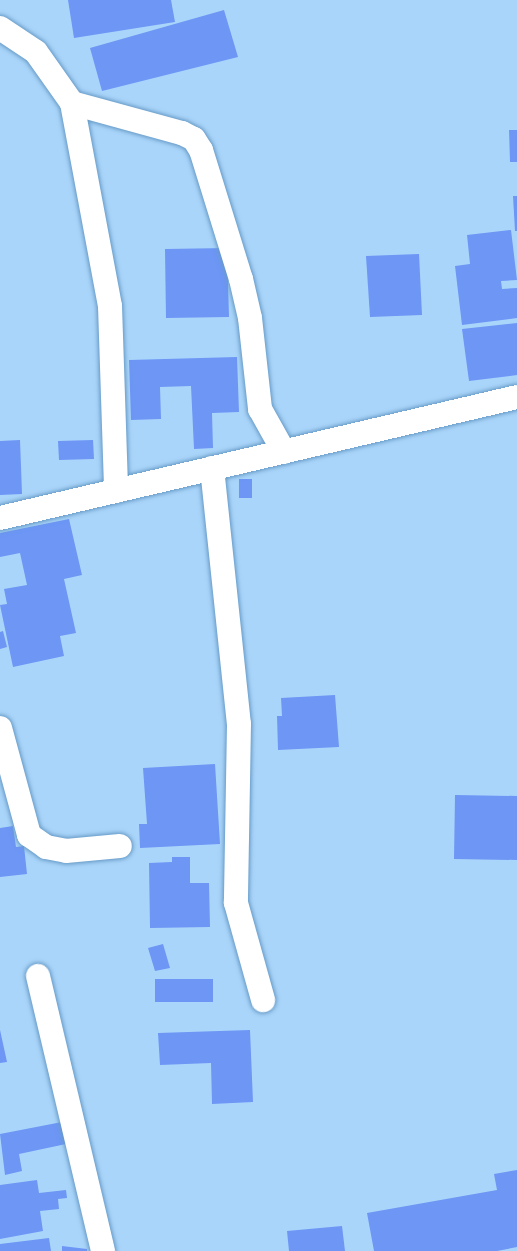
<!DOCTYPE html>
<style>
body{margin:0}
#map{position:relative;width:517px;height:1251px;overflow:hidden;background:#aad5fa;font-family:"Space Grotesk",sans-serif}
div>[style]{position:absolute}
.building>*{inset:0;background:#6d96f5}
.roads{filter:drop-shadow(0 0 2px #679bc7) drop-shadow(0 0 2px #679bc7)}
.street>*{height:24px;margin:-12px;padding:0 12px;transform-origin:12px;border-radius:12px;background:#fff}
span{translate:-50% -50%;white-space:nowrap;text-align:center;line-height:1.15;-webkit-text-stroke:4.5px #e7f2fb;paint-order:stroke}
</style>
<div id="map">
<div class="building">
<div style="clip-path:polygon(68px 0,171px 0,175px 22px,74px 38px)"></div>
<div style="clip-path:polygon(224px 10px,238px 57px,102px 91px,90px 48px)"></div>
<div style="clip-path:polygon(509px 130px,517px 130px,517px 162px,510px 162px)"></div>
<div style="clip-path:polygon(513px 196px,517px 196px,517px 231px,515px 231px)"></div>
<div style="clip-path:polygon(511px 230px,517px 280px,501px 281px,502px 289px,517px 288px,517px 318px,462px 325px,455px 266px,470px 264px,467px 235px)"></div>
<div style="clip-path:polygon(227px 248px,229px 317px,166px 318px,165px 249px)"></div>
<div style="clip-path:polygon(419px 254px,422px 315px,370px 317px,366px 256px)"></div>
<div style="clip-path:polygon(517px 323px,517px 375px,469px 381px,462px 329px)"></div>
<div style="clip-path:polygon(237px 357px,239px 412px,212px 413px,213px 448px,194px 449px,191px 386px,160px 387px,161px 419px,131px 420px,129px 360px)"></div>
<div style="clip-path:polygon(20px 440px,22px 494px,0 495px,0 441px)"></div>
<div style="clip-path:polygon(93px 440px,94px 459px,59px 460px,58px 441px)"></div>
<div style="clip-path:polygon(239px 479px,252px 479px,252px 498px,239px 498px)"></div>
<div style="clip-path:polygon(69px 519px,82px 575px,64px 579px,76px 633px,60px 636px,64px 656px,13px 667px,0 605px,7px 604px,4px 589px,27px 585px,20px 553px,0 557px,0 533px)"></div>
<div style="clip-path:polygon(3px 631px,7px 647px,0 649px,0 632px)"></div>
<div style="clip-path:polygon(335px 695px,339px 747px,278px 750px,277px 716px,282px 716px,281px 698px)"></div>
<div style="clip-path:polygon(215px 764px,220px 844px,140px 848px,139px 824px,147px 824px,143px 768px)"></div>
<div style="clip-path:polygon(455px 795px,517px 796px,517px 860px,454px 859px)"></div>
<div style="clip-path:polygon(13px 826px,16px 847px,24px 846px,27px 874px,0 877px,0 828px)"></div>
<div style="clip-path:polygon(172px 857px,190px 857px,190px 883px,209px 883px,210px 927px,150px 928px,149px 863px,172px 862px)"></div>
<div style="clip-path:polygon(163px 944px,170px 968px,155px 971px,148px 948px)"></div>
<div style="clip-path:polygon(155px 979px,213px 979px,213px 1002px,155px 1002px)"></div>
<div style="clip-path:polygon(0 1030px,7px 1062px,0 1063px)"></div>
<div style="clip-path:polygon(250px 1030px,253px 1102px,212px 1104px,211px 1063px,160px 1065px,158px 1033px)"></div>
<div style="clip-path:polygon(62px 1122px,66px 1144px,19px 1154px,22px 1171px,5px 1175px,0 1134px)"></div>
<div style="clip-path:polygon(517px 1170px,517px 1247px,497px 1251px,374px 1251px,367px 1213px,497px 1190px,494px 1174px)"></div>
<div style="clip-path:polygon(37px 1180px,39px 1193px,66px 1190px,67px 1198px,58px 1199px,59px 1209px,40px 1211px,43px 1231px,0 1239px,0 1185px)"></div>
<div style="clip-path:polygon(342px 1226px,345px 1251px,289px 1251px,287px 1231px)"></div>
<div style="clip-path:polygon(49px 1238px,51px 1251px,0 1251px,0 1244px)"></div>
<div style="clip-path:polygon(62px 1246px,87px 1249px,87px 1251px,62px 1251px)"></div>
</div>
<div class="roads">
<div class="street">
<div style="left:0;top:28px;width:43px;rotate:33.7deg"></div>
<div style="left:36px;top:52px;width:62px;rotate:54.8deg"></div>
<div style="left:72px;top:103px;width:207px;rotate:79.4deg"></div>
<div style="left:110px;top:306px;width:185px;rotate:88.1deg"></div>
<div style="left:72px;top:103px;width:114px;rotate:15.3deg"></div>
<div style="left:182px;top:133px;width:13px;rotate:27deg"></div>
<div style="left:194px;top:139px;width:13px;rotate:58deg"></div>
<div style="left:201px;top:150px;width:135px;rotate:72.8deg"></div>
<div style="left:241px;top:279px;width:40px;rotate:77deg"></div>
<div style="left:250px;top:318px;width:92px;rotate:83.7deg"></div>
<div style="left:260px;top:409px;width:49px;rotate:60.8deg"></div>
<div style="left:212px;top:468px;width:257px;rotate:84deg"></div>
<div style="left:239px;top:724px;width:179px;rotate:91deg"></div>
<div style="left:236px;top:903px;width:101px;rotate:74.4deg"></div>
<div style="left:0;top:518px;width:531px;rotate:-13.17deg"></div>
<div style="left:0;top:728px;width:111px;rotate:74.8deg"></div>
<div style="left:29px;top:835px;width:21px;rotate:35deg"></div>
<div style="left:46px;top:847px;width:20px;rotate:11deg"></div>
<div style="left:66px;top:851px;width:54px;rotate:-5.3deg"></div>
<div style="left:38px;top:976px;width:283px;rotate:76.7deg"></div>
</div>
</div>
</div>
